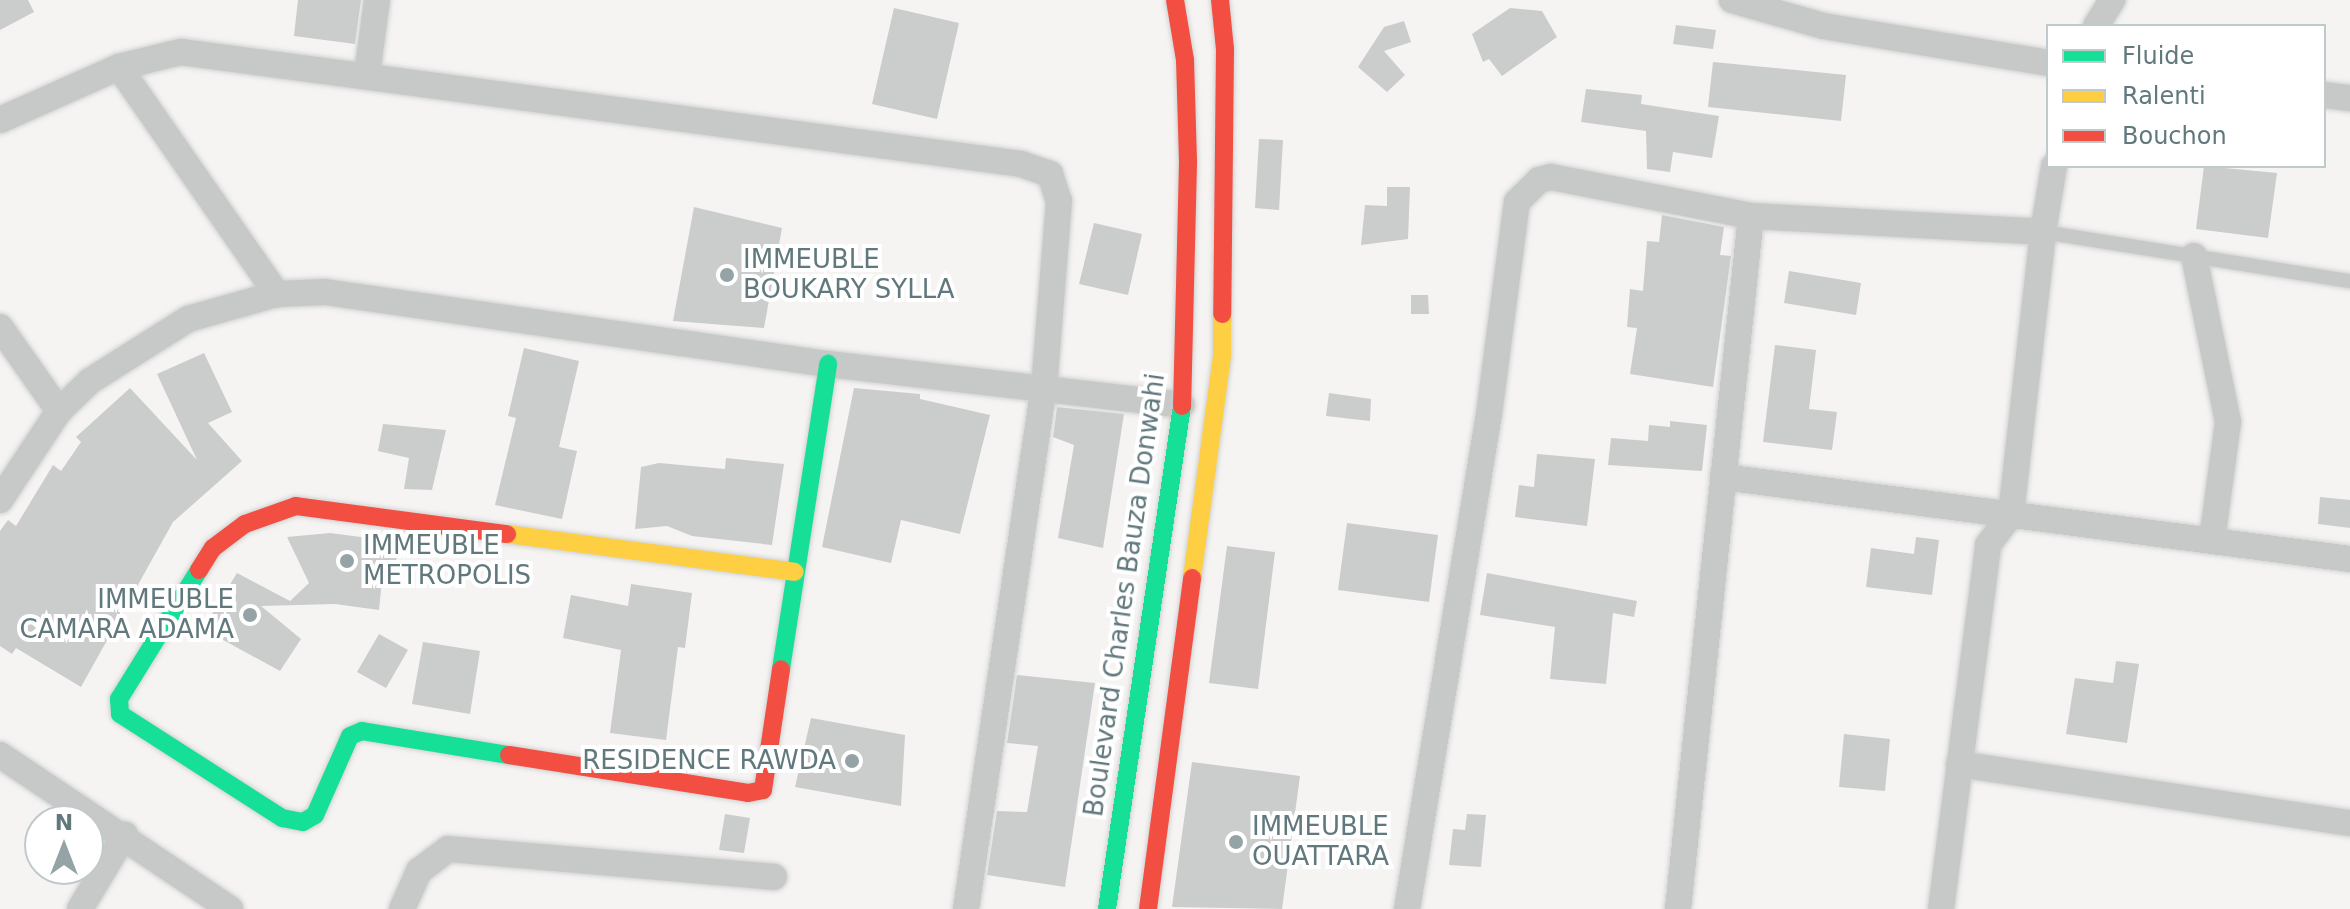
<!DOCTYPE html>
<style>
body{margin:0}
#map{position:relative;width:2350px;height:909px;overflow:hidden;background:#f5f4f3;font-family:"DejaVu Sans",sans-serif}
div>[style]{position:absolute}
.building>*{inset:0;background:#cbcccc}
.roads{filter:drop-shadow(0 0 2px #d0d1d1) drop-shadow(0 0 2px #d0d1d1)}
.lane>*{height:14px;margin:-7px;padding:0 7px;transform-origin:7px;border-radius:7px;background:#c7c9c9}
.street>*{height:26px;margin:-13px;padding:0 13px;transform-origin:13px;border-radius:13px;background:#c7c9c9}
.fast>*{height:18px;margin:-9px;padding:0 9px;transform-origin:9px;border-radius:9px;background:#16e098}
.slow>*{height:18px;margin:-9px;padding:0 9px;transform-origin:9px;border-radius:9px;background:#ffcf43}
.jam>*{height:18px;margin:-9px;padding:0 9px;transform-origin:9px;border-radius:9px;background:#f24e42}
.dots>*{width:22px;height:22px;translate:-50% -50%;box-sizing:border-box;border:4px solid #fff;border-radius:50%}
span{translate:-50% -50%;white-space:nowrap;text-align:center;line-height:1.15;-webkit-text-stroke:8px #fff;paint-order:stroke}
.poi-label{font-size:26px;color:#61787d}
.left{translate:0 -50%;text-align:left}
.right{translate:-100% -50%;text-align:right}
.street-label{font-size:26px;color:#61787d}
.legend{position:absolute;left:2046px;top:24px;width:280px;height:144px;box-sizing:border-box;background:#fff;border:2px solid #c0c9cb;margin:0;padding:10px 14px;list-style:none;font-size:24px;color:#61787d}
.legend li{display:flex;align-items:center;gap:16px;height:40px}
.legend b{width:40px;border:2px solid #c0c9cb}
.north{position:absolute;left:24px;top:805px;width:80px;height:80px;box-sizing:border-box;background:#fff;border:2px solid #c0c9cb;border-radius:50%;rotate:0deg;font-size:22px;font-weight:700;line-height:32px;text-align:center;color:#61787d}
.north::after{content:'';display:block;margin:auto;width:28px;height:36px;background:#95a3a6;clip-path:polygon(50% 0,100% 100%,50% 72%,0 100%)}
</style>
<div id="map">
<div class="building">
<div style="clip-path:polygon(0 0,28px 0,34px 12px,0 30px)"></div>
<div style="clip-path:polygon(298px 0,361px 0,355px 44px,294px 36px)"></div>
<div style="clip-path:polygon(894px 8px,959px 23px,937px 119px,872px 104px)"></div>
<div style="clip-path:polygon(1510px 8px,1542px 11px,1557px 37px,1502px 76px,1489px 59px,1483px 62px,1472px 34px)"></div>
<div style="clip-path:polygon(1404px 21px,1411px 42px,1384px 51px,1405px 75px,1387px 92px,1358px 67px,1384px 27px)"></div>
<div style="clip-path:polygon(1676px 25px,1716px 30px,1713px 49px,1673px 44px)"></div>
<div style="clip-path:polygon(1713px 62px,1846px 75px,1841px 121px,1708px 107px)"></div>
<div style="clip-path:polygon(1586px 89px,1642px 95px,1641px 104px,1719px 116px,1712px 158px,1673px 152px,1670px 172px,1647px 169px,1646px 131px,1581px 122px)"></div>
<div style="clip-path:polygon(1259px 139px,1283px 140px,1279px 210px,1255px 208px)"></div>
<div style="clip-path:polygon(2204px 166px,2277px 173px,2268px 238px,2196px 229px)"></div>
<div style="clip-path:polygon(1387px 187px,1410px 187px,1408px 239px,1361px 245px,1365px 205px,1387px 206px)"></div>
<div style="clip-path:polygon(694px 207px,782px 228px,764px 328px,673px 321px)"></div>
<div style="clip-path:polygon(1662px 215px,1724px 227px,1720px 255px,1731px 256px,1713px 387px,1630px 374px,1637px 328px,1627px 327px,1630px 289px,1643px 291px,1647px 241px,1659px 242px)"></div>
<div style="clip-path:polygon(1094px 223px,1142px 234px,1128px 295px,1079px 284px)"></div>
<div style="clip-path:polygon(1789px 271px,1861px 283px,1856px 315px,1784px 303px)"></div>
<div style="clip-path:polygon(1411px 295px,1428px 295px,1429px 314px,1411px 314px)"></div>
<div style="clip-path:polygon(1775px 345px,1816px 350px,1809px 409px,1837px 412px,1832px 450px,1763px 442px)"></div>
<div style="clip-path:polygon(524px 348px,579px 361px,559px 447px,577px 451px,562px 519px,495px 505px,516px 418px,508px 416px)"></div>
<div style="clip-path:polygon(204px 353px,232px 412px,208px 423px,242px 461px,173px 522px,81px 687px,16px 648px,12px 654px,0 646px,0 531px,8px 520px,16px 526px,53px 465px,61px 471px,81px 442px,76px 437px,130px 388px,197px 460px,157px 374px)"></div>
<div style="clip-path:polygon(854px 388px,920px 394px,920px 399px,990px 415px,960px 534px,901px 520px,891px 563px,822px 547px)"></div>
<div style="clip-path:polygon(1329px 393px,1371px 399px,1370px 421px,1326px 416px)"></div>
<div style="clip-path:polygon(1057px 407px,1124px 414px,1103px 548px,1058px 538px,1074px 445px,1053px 437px)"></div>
<div style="clip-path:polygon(1670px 421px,1707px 425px,1702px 471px,1608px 465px,1611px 438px,1648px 441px,1649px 425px,1670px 427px)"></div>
<div style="clip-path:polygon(383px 424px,446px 430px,432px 490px,404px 489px,409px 458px,378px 451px)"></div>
<div style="clip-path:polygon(1537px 454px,1595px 459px,1587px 526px,1515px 517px,1519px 485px,1534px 487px)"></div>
<div style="clip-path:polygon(726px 458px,784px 464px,772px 545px,692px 536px,667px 526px,635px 529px,641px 467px,659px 463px,725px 469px)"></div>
<div style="clip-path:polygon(2320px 497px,2350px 500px,2350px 528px,2318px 524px)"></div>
<div style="clip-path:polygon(1347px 523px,1438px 535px,1429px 602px,1338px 590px)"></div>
<div style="clip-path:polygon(330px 533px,399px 542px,393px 581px,382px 580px,379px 610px,335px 604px,261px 606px,301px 639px,280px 671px,203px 629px,237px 573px,290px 601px,309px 583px,287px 537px)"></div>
<div style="clip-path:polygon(1916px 537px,1939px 540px,1932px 595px,1866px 587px,1871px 548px,1914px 554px)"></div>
<div style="clip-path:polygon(1227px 546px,1275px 552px,1258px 689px,1209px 683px)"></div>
<div style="clip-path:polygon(1487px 573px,1637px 601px,1634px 617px,1613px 613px,1606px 684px,1550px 679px,1555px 627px,1480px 615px)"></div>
<div style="clip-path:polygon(631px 584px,692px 593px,685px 648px,678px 647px,666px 740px,610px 733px,621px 650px,563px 638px,571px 595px,628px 606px)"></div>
<div style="clip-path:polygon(379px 634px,408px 650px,386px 688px,357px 672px)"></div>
<div style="clip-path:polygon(423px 642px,480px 651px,470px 714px,412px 704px)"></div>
<div style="clip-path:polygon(2116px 661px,2139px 664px,2127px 743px,2066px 734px,2075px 678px,2113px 683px)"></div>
<div style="clip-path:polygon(1017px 675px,1095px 683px,1065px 887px,987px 875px,997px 811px,1027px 812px,1038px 746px,1007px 743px)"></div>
<div style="clip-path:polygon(811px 718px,905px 735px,901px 806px,795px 787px)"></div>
<div style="clip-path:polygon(1844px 734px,1890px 739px,1885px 791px,1839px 787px)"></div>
<div style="clip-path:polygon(1192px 762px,1300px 776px,1282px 909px,1172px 907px)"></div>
<div style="clip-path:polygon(725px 814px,750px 818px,744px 853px,719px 850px)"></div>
<div style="clip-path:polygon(1467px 814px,1486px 815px,1481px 867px,1449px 865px,1453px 829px,1465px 830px)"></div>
</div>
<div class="roads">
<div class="lane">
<div style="left:2043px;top:232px;width:311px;rotate:9.1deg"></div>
</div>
<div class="street">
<div style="left:1732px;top:0;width:95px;rotate:15.9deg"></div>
<div style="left:1823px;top:26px;width:228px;rotate:9.3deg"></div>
<div style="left:2096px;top:26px;width:31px;rotate:-58deg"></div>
<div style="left:119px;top:67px;width:277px;rotate:55.2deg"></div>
<div style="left:367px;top:74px;width:75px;rotate:-82.3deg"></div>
<div style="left:2324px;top:95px;width:26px;rotate:7deg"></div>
<div style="left:0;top:120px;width:130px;rotate:-24deg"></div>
<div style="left:119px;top:67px;width:64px;rotate:-13.6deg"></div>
<div style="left:181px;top:52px;width:847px;rotate:7.59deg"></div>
<div style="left:1021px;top:164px;width:31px;rotate:19deg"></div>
<div style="left:1050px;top:174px;width:28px;rotate:72deg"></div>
<div style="left:1059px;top:201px;width:186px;rotate:94.6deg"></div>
<div style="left:1044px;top:386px;width:529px;rotate:98.48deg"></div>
<div style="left:2194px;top:256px;width:169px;rotate:78.4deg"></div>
<div style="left:2228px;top:422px;width:120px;rotate:97.7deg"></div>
<div style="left:0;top:327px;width:103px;rotate:54.9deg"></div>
<div style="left:1723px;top:477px;width:632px;rotate:7.45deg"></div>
<div style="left:0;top:500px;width:107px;rotate:-56.5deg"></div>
<div style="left:59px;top:411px;width:43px;rotate:-44.1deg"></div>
<div style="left:90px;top:381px;width:116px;rotate:-32.3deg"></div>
<div style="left:188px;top:319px;width:92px;rotate:-15.7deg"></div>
<div style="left:277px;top:294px;width:48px;rotate:-2.4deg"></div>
<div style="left:325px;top:292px;width:508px;rotate:8.15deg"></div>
<div style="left:828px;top:364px;width:356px;rotate:6.6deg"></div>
<div style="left:0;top:755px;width:277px;rotate:33.8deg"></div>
<div style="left:1959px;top:764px;width:395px;rotate:8.6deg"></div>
<div style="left:80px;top:909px;width:87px;rotate:-59deg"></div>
<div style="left:402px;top:909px;width:42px;rotate:-65.9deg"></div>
<div style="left:419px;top:871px;width:36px;rotate:-37deg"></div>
<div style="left:448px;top:849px;width:327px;rotate:4.9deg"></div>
<div style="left:1407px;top:909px;width:502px;rotate:-80.59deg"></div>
<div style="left:1489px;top:414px;width:214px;rotate:-82.5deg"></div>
<div style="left:1517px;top:202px;width:31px;rotate:-45deg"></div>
<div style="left:1539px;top:180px;width:12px;rotate:-14deg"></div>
<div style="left:1551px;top:177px;width:204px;rotate:11deg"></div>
<div style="left:1678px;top:909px;width:697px;rotate:-83.99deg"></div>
<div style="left:1751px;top:216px;width:292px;rotate:3.1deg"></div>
<div style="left:2043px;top:232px;width:67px;rotate:-80.5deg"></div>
<div style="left:1941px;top:909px;width:367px;rotate:-82.6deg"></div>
<div style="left:1988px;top:545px;width:39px;rotate:-53deg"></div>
<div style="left:2011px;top:514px;width:284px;rotate:-83.5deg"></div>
</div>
<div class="fast">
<div style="left:199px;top:570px;width:152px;rotate:121.8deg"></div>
<div style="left:119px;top:699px;width:15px;rotate:86deg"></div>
<div style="left:120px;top:714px;width:193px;rotate:32.7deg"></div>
<div style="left:282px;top:818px;width:21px;rotate:11deg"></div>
<div style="left:303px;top:822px;width:14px;rotate:-30deg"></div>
<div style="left:315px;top:815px;width:86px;rotate:-66.1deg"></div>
<div style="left:350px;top:736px;width:13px;rotate:-23deg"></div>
<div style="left:362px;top:731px;width:149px;rotate:9.3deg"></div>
<div style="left:781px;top:669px;width:309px;rotate:-81.2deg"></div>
<div style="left:1107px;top:909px;width:509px;rotate:-81.52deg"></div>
</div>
<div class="slow">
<div style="left:507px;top:534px;width:290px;rotate:7.5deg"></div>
<div style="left:1192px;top:578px;width:225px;rotate:-82.3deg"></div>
<div style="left:1222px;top:355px;width:41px;rotate:-90deg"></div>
</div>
<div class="jam">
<div style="left:1175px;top:0;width:61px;rotate:80.5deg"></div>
<div style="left:1185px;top:60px;width:103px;rotate:88.3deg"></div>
<div style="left:1188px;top:163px;width:243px;rotate:91.4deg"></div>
<div style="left:1220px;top:0;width:49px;rotate:84.2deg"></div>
<div style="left:1225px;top:49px;width:265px;rotate:90.6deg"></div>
<div style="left:199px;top:570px;width:26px;rotate:-58deg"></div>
<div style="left:213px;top:548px;width:40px;rotate:-37deg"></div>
<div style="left:245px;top:524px;width:54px;rotate:-19.4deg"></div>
<div style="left:296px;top:506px;width:213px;rotate:7.6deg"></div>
<div style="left:509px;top:755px;width:242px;rotate:9deg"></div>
<div style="left:748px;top:793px;width:15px;rotate:-11deg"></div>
<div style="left:763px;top:790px;width:122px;rotate:-81.5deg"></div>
<div style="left:1148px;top:909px;width:334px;rotate:-82.4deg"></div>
</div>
</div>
<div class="dots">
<div style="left:727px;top:275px;background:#95a3a6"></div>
<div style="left:347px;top:561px;background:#95a3a6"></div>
<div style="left:250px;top:615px;background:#95a3a6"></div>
<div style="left:852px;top:761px;background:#95a3a6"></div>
<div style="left:1236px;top:842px;background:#95a3a6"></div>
</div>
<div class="poi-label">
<span class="left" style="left:743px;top:275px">IMMEUBLE<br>BOUKARY SYLLA</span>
<span class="left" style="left:363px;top:561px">IMMEUBLE<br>METROPOLIS</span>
<span class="right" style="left:234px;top:615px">IMMEUBLE<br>CAMARA ADAMA</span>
<span class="right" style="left:836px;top:761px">RESIDENCE RAWDA</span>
<span class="left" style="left:1252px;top:842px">IMMEUBLE<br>OUATTARA</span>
</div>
<div class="street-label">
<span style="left:1125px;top:595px;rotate:-82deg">Boulevard Charles Bauza Donwahi</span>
</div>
<ul class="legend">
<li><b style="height:10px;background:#16e098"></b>Fluide</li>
<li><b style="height:10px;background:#ffcf43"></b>Ralenti</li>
<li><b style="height:10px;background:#f24e42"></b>Bouchon</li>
</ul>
<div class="north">N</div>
</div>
